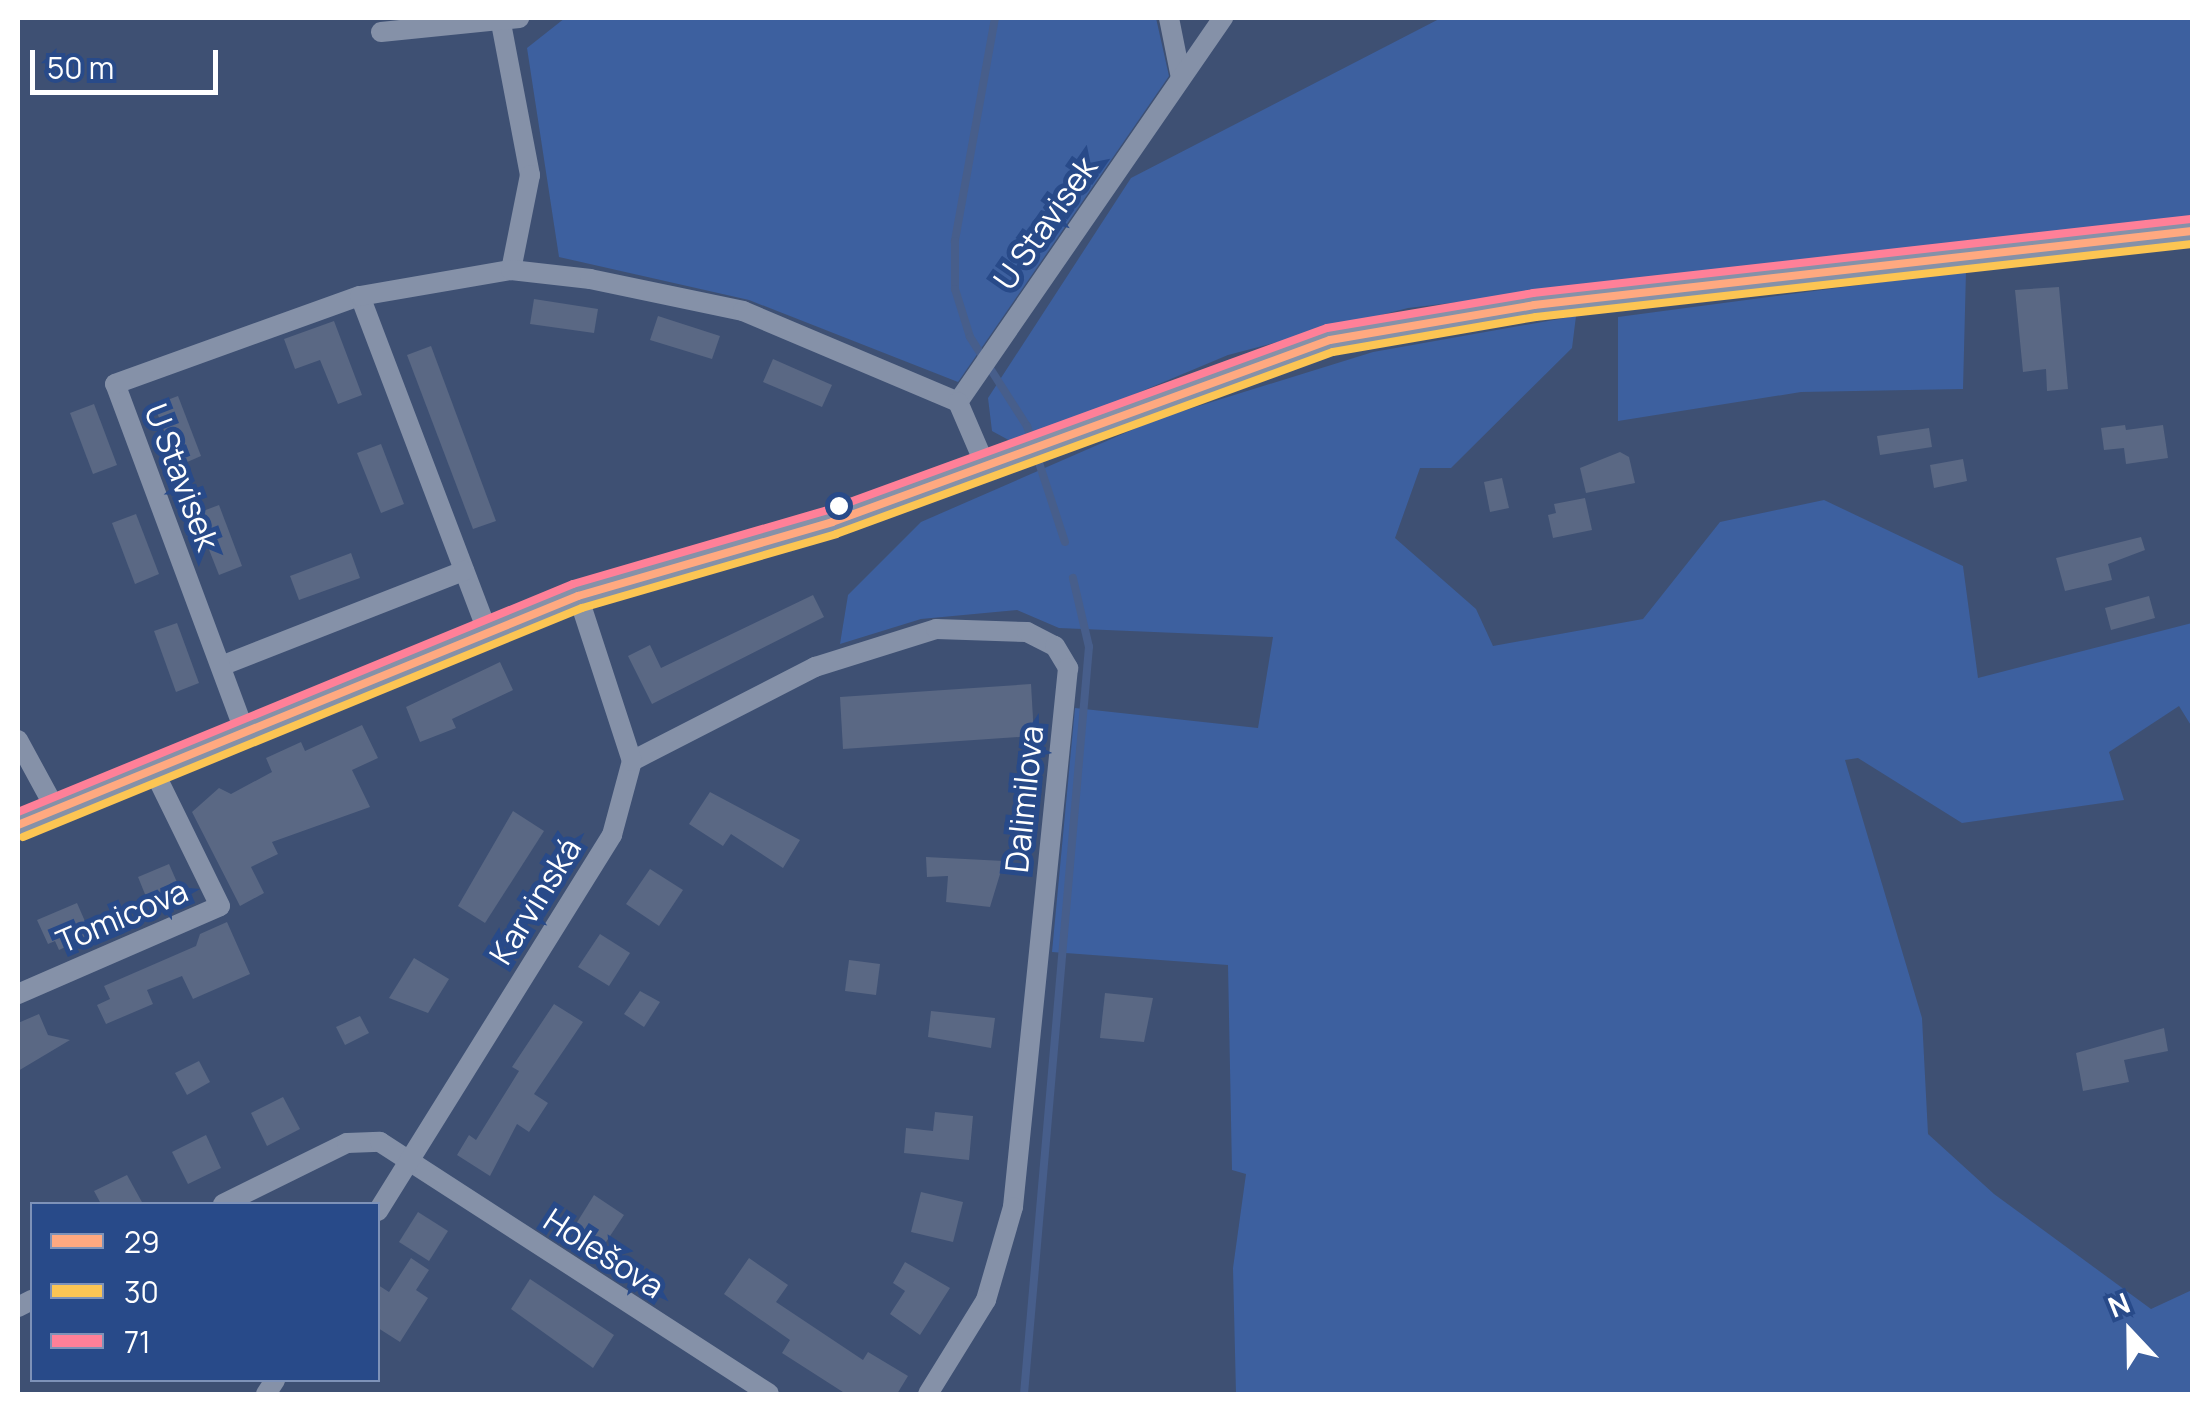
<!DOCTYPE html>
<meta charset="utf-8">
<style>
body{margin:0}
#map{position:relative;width:2210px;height:1412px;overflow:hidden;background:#3e5073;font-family:Manrope,sans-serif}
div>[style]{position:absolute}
.green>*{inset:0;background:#3d609f}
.stream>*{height:8px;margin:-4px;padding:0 4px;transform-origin:4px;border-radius:4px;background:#475e8b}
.building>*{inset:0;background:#5a6884}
.minor>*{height:20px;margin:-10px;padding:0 10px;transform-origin:10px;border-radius:10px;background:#8591a8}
.tertiary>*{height:25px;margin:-12.5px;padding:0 12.5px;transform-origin:12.5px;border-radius:12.5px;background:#8591a8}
.bus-1>*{height:8px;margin:-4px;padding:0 4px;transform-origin:4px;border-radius:4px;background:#ffa980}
.bus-2>*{height:8px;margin:-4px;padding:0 4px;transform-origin:4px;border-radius:4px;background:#fcc553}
.bus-3>*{height:8px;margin:-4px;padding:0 4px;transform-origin:4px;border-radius:4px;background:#ff8098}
.dots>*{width:28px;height:28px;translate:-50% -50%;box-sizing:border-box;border:5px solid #284a89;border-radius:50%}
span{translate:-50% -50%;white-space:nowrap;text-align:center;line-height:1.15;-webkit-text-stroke:10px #284a89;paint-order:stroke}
.street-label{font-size:32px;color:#fff}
.frame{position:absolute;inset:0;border:20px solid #fff;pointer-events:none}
.legend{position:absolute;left:30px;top:1202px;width:350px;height:180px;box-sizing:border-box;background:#284a89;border:2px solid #7e92b8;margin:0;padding:12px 18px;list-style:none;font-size:30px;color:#fff}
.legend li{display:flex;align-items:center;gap:20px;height:50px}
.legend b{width:50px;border:2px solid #7e92b8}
.north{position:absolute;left:2080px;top:1282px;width:100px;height:100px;-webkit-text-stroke:8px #284a89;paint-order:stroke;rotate:338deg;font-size:28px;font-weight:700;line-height:40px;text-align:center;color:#fff}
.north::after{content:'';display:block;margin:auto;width:35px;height:45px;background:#fff;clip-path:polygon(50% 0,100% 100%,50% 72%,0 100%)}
.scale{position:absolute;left:30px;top:50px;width:188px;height:45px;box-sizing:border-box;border:5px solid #fff;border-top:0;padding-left:12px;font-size:30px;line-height:35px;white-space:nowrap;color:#fff;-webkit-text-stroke:8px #284a89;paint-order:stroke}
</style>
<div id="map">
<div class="green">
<div style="clip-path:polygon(565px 18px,1156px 18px,1169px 76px,958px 382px,749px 300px,559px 257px,527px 48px)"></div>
<div style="clip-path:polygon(1441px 18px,2192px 18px,2192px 217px,1408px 308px,1228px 355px,1016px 444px,992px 431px,988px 398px,1131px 178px)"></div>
<div style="clip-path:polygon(1966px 271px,1963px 389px,1801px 392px,1618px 421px,1618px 317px)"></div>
<div style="clip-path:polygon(1576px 316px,1572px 348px,1451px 468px,1420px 468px,1395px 538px,1476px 609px,1493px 646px,1643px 619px,1720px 522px,1824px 500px,1963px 566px,1978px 678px,2192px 623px,2192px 727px,2179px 706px,2109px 752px,2124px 800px,1962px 823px,1858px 758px,1845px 760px,1922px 1018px,1928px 1134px,1994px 1194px,2151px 1309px,2192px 1290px,2192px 1394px,1236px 1394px,1233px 1268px,1246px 1174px,1232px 1170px,1228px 965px,1052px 952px,1075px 708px,1258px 728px,1273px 637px,1059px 628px,1017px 610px,921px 619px,840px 644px,848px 595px,921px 522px,1157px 419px,1373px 352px)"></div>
</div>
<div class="stream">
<div style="left:995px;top:18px;width:227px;rotate:100.2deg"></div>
<div style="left:955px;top:241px;width:48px;rotate:90deg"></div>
<div style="left:955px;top:289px;width:50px;rotate:72.6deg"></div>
<div style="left:970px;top:337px;width:106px;rotate:57.4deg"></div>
<div style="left:1027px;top:426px;width:122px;rotate:71.9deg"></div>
<div style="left:1024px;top:1394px;width:750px;rotate:-85.03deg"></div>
<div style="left:1089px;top:647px;width:71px;rotate:-103.1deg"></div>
</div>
<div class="building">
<div style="clip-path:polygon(2059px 287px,2068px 389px,2047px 391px,2046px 369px,2023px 372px,2015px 290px)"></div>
<div style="clip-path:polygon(534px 299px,598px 309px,594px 333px,530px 324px)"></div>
<div style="clip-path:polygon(658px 316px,720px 336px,712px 359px,650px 340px)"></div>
<div style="clip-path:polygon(334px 321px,362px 395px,338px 404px,320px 360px,295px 369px,284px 339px)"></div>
<div style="clip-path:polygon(431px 346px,496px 521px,473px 529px,407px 355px)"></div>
<div style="clip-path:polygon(773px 359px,832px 385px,822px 407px,763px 382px)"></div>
<div style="clip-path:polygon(178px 396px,201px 456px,178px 466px,154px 405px)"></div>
<div style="clip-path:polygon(94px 404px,117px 465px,93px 474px,70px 413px)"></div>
<div style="clip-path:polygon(2125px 425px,2126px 430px,2163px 425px,2168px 458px,2126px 464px,2124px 448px,2104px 450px,2101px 428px)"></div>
<div style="clip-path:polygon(1929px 428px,1932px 447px,1880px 455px,1877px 436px)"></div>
<div style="clip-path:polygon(381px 444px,404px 504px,381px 513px,357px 453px)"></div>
<div style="clip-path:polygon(1620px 452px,1629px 457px,1635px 483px,1586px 493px,1580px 468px)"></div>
<div style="clip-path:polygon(1963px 459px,1967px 481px,1934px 488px,1930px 465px)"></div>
<div style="clip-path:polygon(1502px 478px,1509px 508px,1490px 512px,1484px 482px)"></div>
<div style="clip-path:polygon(1585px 498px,1592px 530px,1553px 538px,1548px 515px,1556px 513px,1554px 504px)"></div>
<div style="clip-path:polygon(219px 505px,242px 566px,219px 575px,195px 514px)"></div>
<div style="clip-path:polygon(136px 514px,159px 574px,135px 584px,112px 523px)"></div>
<div style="clip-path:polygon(2141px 537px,2145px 550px,2108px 564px,2112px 580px,2065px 591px,2056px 558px)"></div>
<div style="clip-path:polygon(351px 553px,360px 578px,299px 600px,290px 576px)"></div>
<div style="clip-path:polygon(813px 595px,824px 617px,652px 704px,628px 656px,650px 645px,661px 668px)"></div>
<div style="clip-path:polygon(2149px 596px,2155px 618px,2111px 630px,2105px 608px)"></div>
<div style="clip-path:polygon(177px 623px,199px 683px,176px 692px,154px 631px)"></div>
<div style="clip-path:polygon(500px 662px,513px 690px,452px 719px,456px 728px,420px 742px,406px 707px)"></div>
<div style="clip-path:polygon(1031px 684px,1034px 736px,843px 749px,840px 697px)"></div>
<div style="clip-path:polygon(362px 725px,378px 758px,352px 770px,370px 807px,272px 842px,278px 854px,251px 867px,264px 893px,240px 906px,192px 812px,219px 788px,231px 794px,272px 772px,266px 758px,301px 742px,305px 751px)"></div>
<div style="clip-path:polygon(710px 792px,800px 840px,783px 868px,731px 834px,723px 846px,689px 824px)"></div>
<div style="clip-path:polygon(513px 811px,544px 831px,485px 923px,458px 906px)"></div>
<div style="clip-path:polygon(926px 857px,1004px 861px,990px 907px,946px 902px,948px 876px,927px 877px)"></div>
<div style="clip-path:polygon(169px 864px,183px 896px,151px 909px,138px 877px)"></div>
<div style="clip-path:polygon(650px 869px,683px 890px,659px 926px,626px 904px)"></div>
<div style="clip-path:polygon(77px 903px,91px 935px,59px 950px,55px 941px,48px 944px,37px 920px)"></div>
<div style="clip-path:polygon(227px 922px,250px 974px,193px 999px,182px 976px,147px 990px,153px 1004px,106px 1024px,97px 1005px,110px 999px,104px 986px,196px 946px,200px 934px)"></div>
<div style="clip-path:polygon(600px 934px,630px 953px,609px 986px,578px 967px)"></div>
<div style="clip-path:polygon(414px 958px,449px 979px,428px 1013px,389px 998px)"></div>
<div style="clip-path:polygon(849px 960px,880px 964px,876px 995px,845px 991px)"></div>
<div style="clip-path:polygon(640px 991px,660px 1002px,644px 1027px,624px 1014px)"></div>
<div style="clip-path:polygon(1105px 993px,1153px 998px,1144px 1042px,1100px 1038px)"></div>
<div style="clip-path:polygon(554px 1004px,583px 1022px,534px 1094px,548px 1103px,529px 1132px,517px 1124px,490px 1176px,457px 1155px,469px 1135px,476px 1140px,519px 1071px,512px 1067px)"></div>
<div style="clip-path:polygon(931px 1011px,995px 1018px,991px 1048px,928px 1037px)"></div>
<div style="clip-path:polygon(39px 1014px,48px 1035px,70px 1040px,18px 1071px,18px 1023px)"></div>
<div style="clip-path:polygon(360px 1016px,369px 1033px,345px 1045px,336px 1027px)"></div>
<div style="clip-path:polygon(2164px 1028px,2168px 1051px,2124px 1060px,2129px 1082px,2083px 1091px,2076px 1053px)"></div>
<div style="clip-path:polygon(199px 1061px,210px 1082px,187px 1095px,175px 1073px)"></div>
<div style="clip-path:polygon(283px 1097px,300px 1129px,267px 1146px,251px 1113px)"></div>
<div style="clip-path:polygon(935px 1112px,973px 1116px,969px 1160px,904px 1153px,906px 1128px,933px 1131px)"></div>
<div style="clip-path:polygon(206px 1135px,221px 1168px,188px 1184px,172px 1152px)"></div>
<div style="clip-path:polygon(127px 1175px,143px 1204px,101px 1204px,94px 1191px)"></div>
<div style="clip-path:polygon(921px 1192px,963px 1202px,953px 1242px,911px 1232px)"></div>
<div style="clip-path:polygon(594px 1195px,624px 1215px,600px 1251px,571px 1232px)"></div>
<div style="clip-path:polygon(418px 1212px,448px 1231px,429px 1261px,399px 1242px)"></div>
<div style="clip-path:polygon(411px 1258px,429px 1270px,416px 1290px,428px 1298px,400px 1342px,378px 1328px,378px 1285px,389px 1292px)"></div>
<div style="clip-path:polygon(749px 1258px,788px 1285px,776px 1302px,863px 1360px,868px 1352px,908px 1376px,897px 1394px,846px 1394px,782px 1353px,790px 1340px,724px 1294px)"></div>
<div style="clip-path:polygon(905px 1262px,950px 1288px,920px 1335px,890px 1314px,905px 1291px,893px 1283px)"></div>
<div style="clip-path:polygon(530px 1279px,614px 1335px,593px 1368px,511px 1309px)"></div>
</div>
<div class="minor">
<div style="left:1169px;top:18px;width:61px;rotate:78.7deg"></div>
<div style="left:501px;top:23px;width:155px;rotate:79.2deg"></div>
<div style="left:530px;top:175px;width:97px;rotate:101.3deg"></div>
<div style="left:381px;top:32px;width:139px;rotate:-5.8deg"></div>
<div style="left:360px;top:296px;width:357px;rotate:69.2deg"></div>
<div style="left:958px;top:402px;width:467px;rotate:-55.4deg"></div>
<div style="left:221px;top:666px;width:261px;rotate:-21.4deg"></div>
<div style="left:244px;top:730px;width:369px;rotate:-110.4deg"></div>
<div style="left:115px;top:384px;width:260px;rotate:-19.8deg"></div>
<div style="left:360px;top:296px;width:153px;rotate:-9.8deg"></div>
<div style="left:511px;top:270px;width:80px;rotate:6.5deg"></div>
<div style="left:590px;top:279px;width:156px;rotate:11.8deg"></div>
<div style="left:743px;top:311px;width:233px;rotate:22.9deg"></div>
<div style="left:958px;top:402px;width:71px;rotate:66.7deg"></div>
<div style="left:18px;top:740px;width:80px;rotate:61.5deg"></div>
<div style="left:632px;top:761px;width:206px;rotate:-27.2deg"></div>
<div style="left:815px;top:667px;width:127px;rotate:-17.4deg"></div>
<div style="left:936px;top:629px;width:91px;rotate:1.9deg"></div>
<div style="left:1027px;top:632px;width:31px;rotate:27deg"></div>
<div style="left:1055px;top:646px;width:26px;rotate:59deg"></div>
<div style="left:1068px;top:668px;width:542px;rotate:95.83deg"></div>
<div style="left:1013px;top:1207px;width:97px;rotate:106.2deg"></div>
<div style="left:986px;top:1300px;width:110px;rotate:121.7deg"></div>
<div style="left:18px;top:994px;width:220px;rotate:-23.5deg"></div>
<div style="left:220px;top:906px;width:153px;rotate:-116.1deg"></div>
<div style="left:223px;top:1204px;width:138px;rotate:-26.2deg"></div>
<div style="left:347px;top:1143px;width:33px;rotate:-2deg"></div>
<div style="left:380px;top:1142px;width:463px;rotate:32.9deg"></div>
<div style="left:378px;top:1211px;width:443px;rotate:-58.1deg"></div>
<div style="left:612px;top:835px;width:77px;rotate:-74.9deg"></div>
<div style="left:632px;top:761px;width:174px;rotate:-108.1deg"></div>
<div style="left:18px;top:1307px;width:16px;rotate:-27deg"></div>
<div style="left:266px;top:1394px;width:17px;rotate:-57deg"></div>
</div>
<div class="tertiary">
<div style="left:18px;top:825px;width:605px;rotate:-22.24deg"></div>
<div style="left:578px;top:596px;width:265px;rotate:-16.2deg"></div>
<div style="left:832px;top:522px;width:530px;rotate:-20.08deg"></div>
<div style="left:1330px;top:340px;width:207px;rotate:-9.7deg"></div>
<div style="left:1534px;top:305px;width:662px;rotate:-6.42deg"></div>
</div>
<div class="bus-1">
<div style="left:18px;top:825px;width:605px;rotate:-22.24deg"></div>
<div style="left:578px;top:596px;width:265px;rotate:-16.2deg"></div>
<div style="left:832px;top:522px;width:530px;rotate:-20.08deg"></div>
<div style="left:1330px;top:340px;width:207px;rotate:-9.7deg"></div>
<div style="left:1534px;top:305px;width:662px;rotate:-6.42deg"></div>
</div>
<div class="bus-2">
<div style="left:23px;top:837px;width:604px;rotate:-22.28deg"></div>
<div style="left:582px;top:608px;width:265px;rotate:-16.2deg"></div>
<div style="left:836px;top:534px;width:529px;rotate:-20.11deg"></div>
<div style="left:1333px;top:352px;width:206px;rotate:-9.8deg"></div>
<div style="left:1536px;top:317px;width:660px;rotate:-6.35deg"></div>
</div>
<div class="bus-3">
<div style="left:18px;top:812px;width:600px;rotate:-22.33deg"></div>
<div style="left:573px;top:584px;width:266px;rotate:-16.2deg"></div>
<div style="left:828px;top:510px;width:531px;rotate:-20.04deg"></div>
<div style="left:1327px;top:328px;width:209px;rotate:-9.6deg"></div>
<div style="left:1533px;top:293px;width:662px;rotate:-6.42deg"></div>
</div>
<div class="dots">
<div style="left:839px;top:506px;background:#fff"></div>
</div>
<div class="street-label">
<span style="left:1045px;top:223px;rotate:-55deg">U Stavisek</span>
<span style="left:182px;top:477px;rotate:69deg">U Stavisek</span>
<span style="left:1024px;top:799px;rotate:-84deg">Dalimilova</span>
<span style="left:535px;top:901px;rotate:-58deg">Karvinská</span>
<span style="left:122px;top:916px;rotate:-23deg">Tomicova</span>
<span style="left:604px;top:1253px;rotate:33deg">Holešova</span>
</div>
<div class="frame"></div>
<ul class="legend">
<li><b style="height:12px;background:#ffa980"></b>29</li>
<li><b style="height:12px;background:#fcc553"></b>30</li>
<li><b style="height:12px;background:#ff8098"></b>71</li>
</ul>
<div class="north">N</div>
<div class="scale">50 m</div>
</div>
